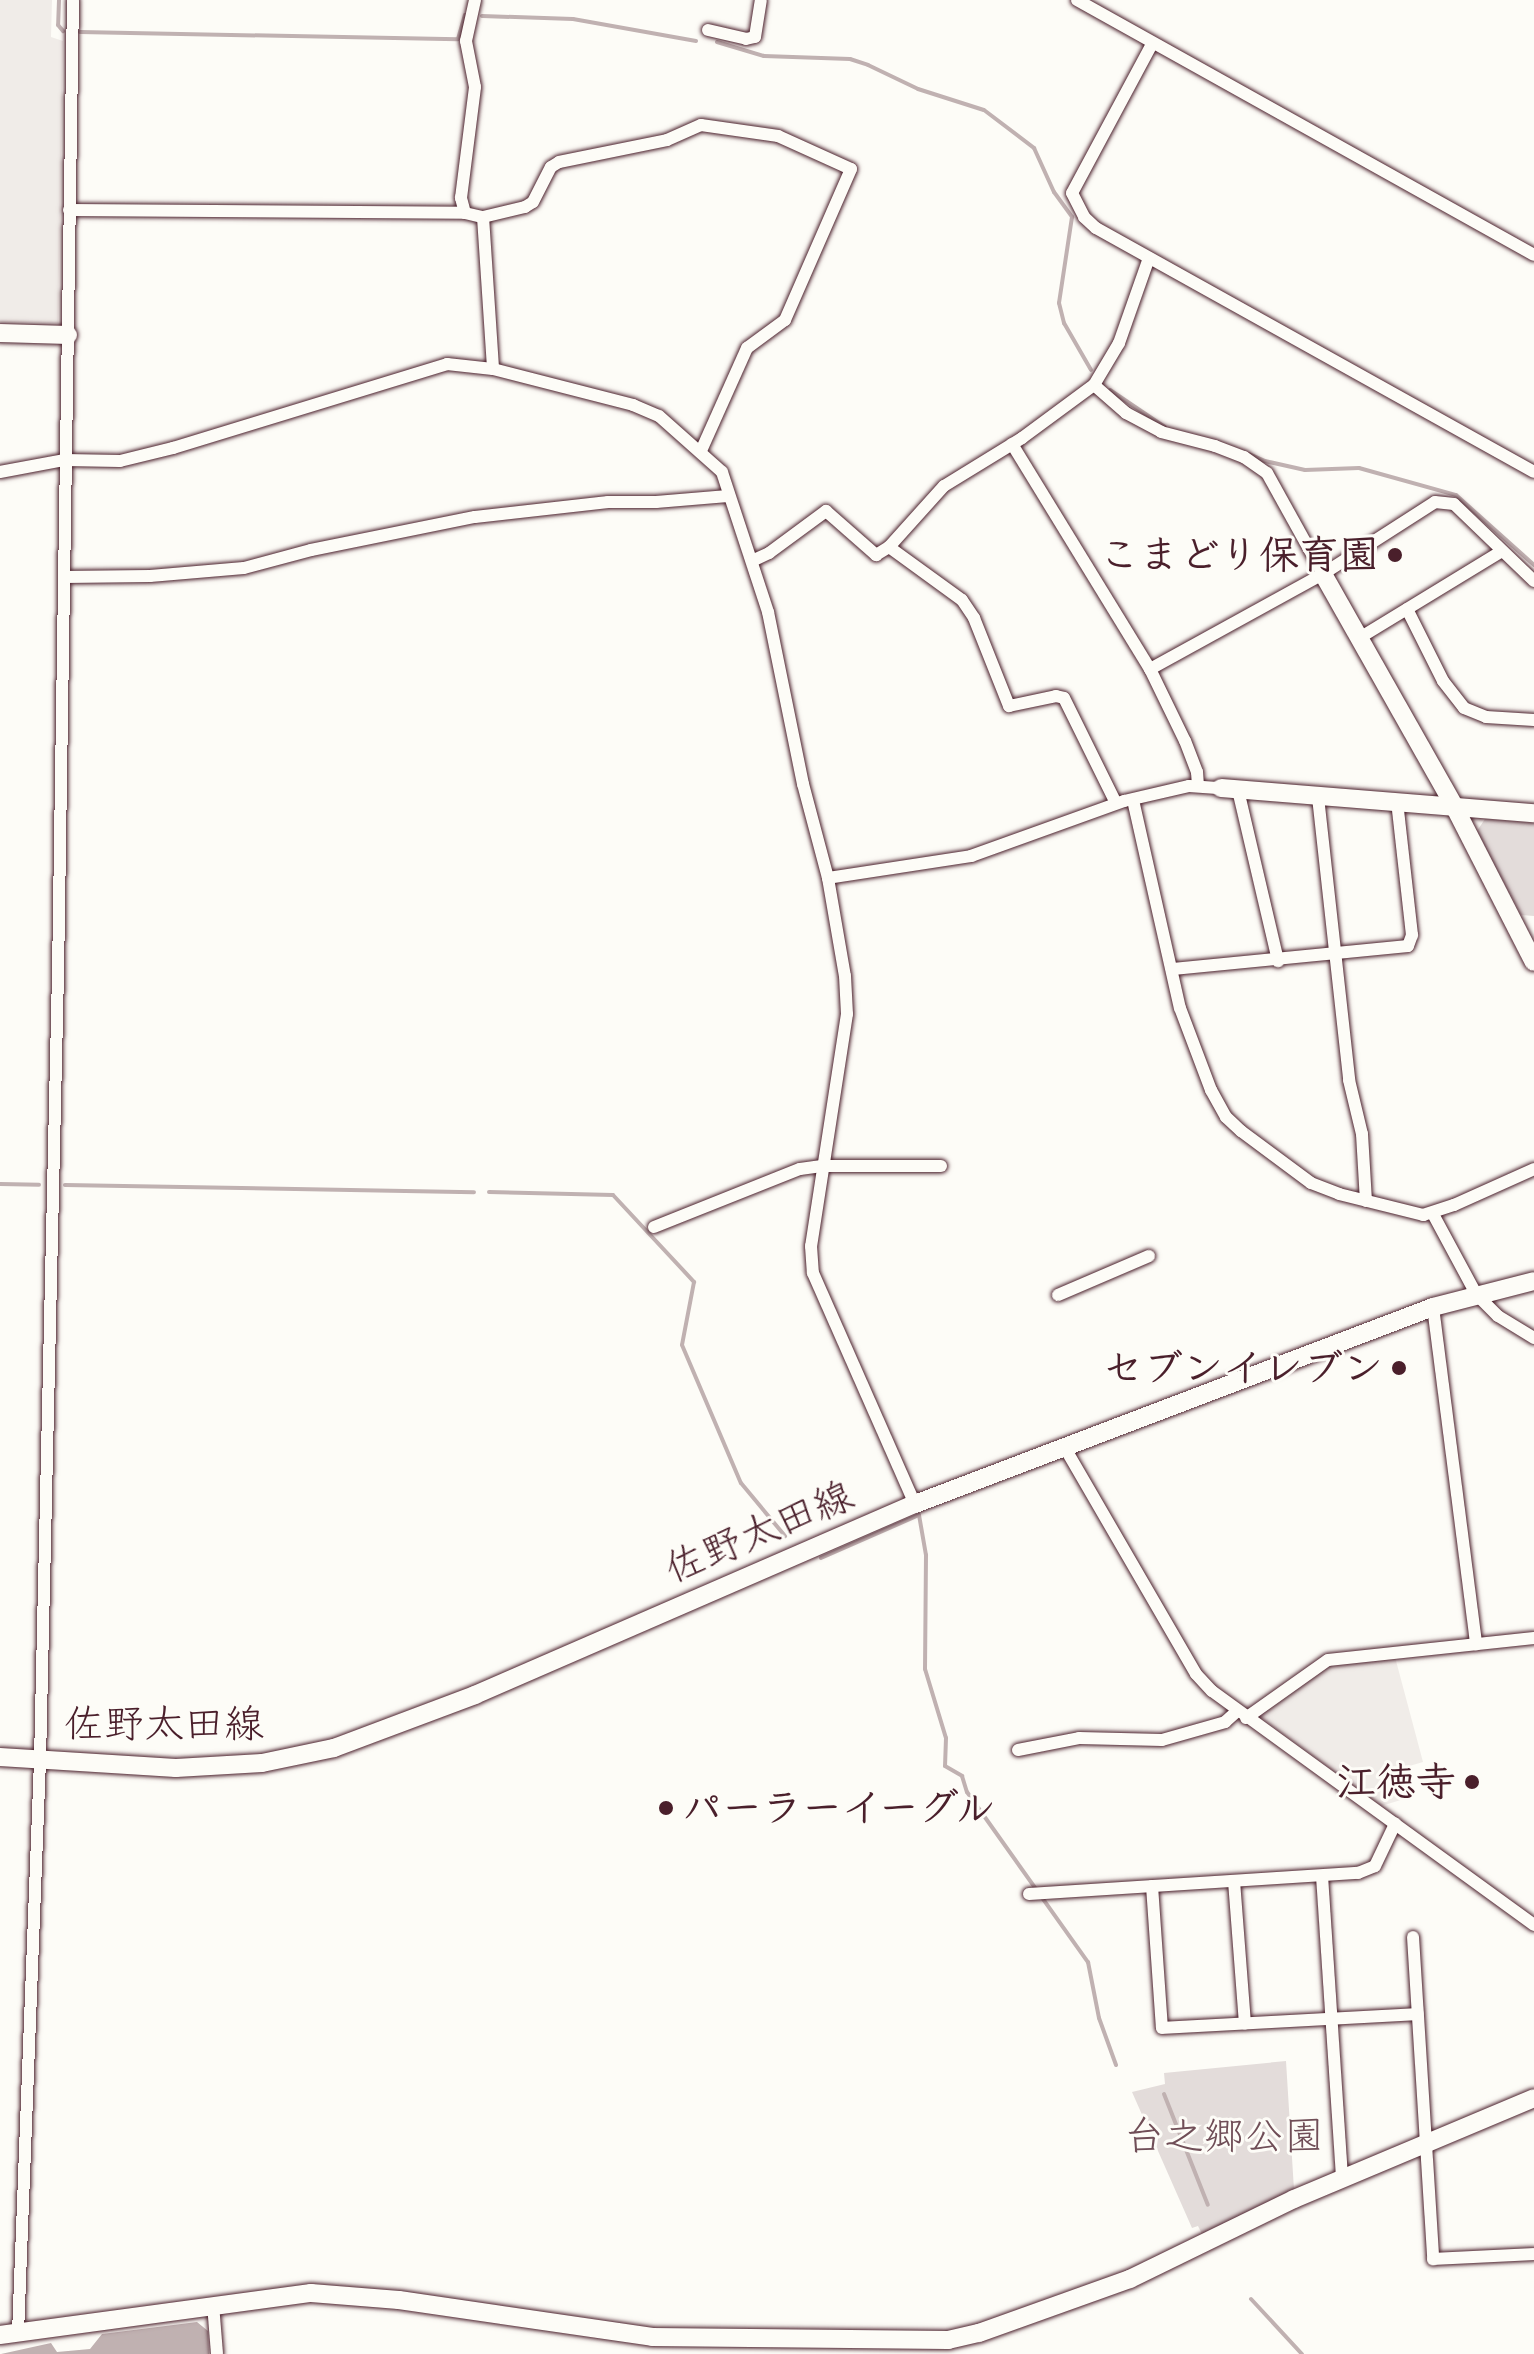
<!DOCTYPE html>
<meta charset="utf-8">
<style>
body{margin:0}
#map{position:relative;width:1534px;height:2354px;overflow:hidden;background:#fdfcf7;font-family:Caveat,"Klee One",sans-serif}
div>[style]{position:absolute}
.built>*{inset:0;background:#f0ece8}
.green>*{inset:0;background:#e3dcda}
.water>*{inset:0;background:#c0b1b1}
.stream>*{height:4px;margin:-2px;padding:0 2px;transform-origin:2px;border-radius:2px;background:#c0b1b1}
.roads{filter:drop-shadow(0 0 2px #4a1f2b) drop-shadow(0 0 2px #4a1f2b)}
.street>*{height:12px;margin:-6px;padding:0 6px;transform-origin:6px;border-radius:6px;background:#fdfcf7}
.secondary>*{height:18px;margin:-9px;padding:0 9px;transform-origin:9px;border-radius:9px;background:#fdfcf7}
.dots>*{width:22px;height:22px;translate:-50% -50%;box-sizing:border-box;border:4px solid #fdfcf7;border-radius:50%}
span{translate:-50% -50%;white-space:nowrap;text-align:center;line-height:1.15;-webkit-text-stroke:6px #fdfcf7;paint-order:stroke}
.poi-label{font-size:40px;color:#4a1f2b;font-weight:700}
.right{translate:-100% -50%;text-align:right}
.left{translate:0 -50%;text-align:left}
.street-label{font-size:40px;color:#4a1f2b}
.park-label{font-size:40px;color:#704e57}
</style>
<div id="map">
<div class="built">
<div style="clip-path:polygon(0 0,52px 0,51px 37px,63px 41px,58px 323px,0 322px)"></div>
<div style="clip-path:polygon(1395px 1657px,1423px 1762px,1406px 1767px,1414px 1796px,1381px 1806px,1262px 1718px,1261px 1713px,1332px 1664px)"></div>
</div>
<div class="green">
<div style="clip-path:polygon(1485px 819px,1534px 823px,1534px 916px,1521px 915px,1477px 831px)"></div>
<div style="clip-path:polygon(1286px 2061px,1294px 2190px,1202px 2234px,1198px 2226px,1192px 2228px,1132px 2092px,1165px 2084px,1164px 2073px)"></div>
</div>
<div class="water">
<div style="clip-path:polygon(197px 2322px,208px 2331px,209px 2354px,1px 2354px,51px 2343px,57px 2352px,90px 2349px,102px 2334px)"></div>
</div>
<div class="stream">
<div style="left:59px;top:0;width:25px;rotate:92deg"></div>
<div style="left:58px;top:25px;width:8px;rotate:50deg"></div>
<div style="left:482px;top:16px;width:91px;rotate:1.9deg"></div>
<div style="left:573px;top:19px;width:125px;rotate:10.1deg"></div>
<div style="left:80px;top:32px;width:378px;rotate:1.1deg"></div>
<div style="left:458px;top:39px;width:25px;rotate:-74deg"></div>
<div style="left:717px;top:42px;width:49px;rotate:16.6deg"></div>
<div style="left:764px;top:56px;width:86px;rotate:2deg"></div>
<div style="left:850px;top:59px;width:19px;rotate:18deg"></div>
<div style="left:868px;top:65px;width:55px;rotate:25.6deg"></div>
<div style="left:918px;top:89px;width:69px;rotate:17.7deg"></div>
<div style="left:984px;top:110px;width:63px;rotate:37.2deg"></div>
<div style="left:1034px;top:148px;width:48px;rotate:65.6deg"></div>
<div style="left:1054px;top:192px;width:31px;rotate:54deg"></div>
<div style="left:1072px;top:217px;width:87px;rotate:98.6deg"></div>
<div style="left:1059px;top:303px;width:21px;rotate:76deg"></div>
<div style="left:1064px;top:323px;width:54px;rotate:60.1deg"></div>
<div style="left:1110px;top:390px;width:66px;rotate:33.9deg"></div>
<div style="left:1249px;top:454px;width:17px;rotate:24deg"></div>
<div style="left:1265px;top:461px;width:41px;rotate:12.7deg"></div>
<div style="left:1305px;top:470px;width:54px;rotate:-2.1deg"></div>
<div style="left:1359px;top:468px;width:101px;rotate:15.6deg"></div>
<div style="left:1456px;top:495px;width:105px;rotate:41.9deg"></div>
<div style="left:0;top:1184px;width:39px;rotate:1deg"></div>
<div style="left:65px;top:1185px;width:409px;rotate:1deg"></div>
<div style="left:489px;top:1192px;width:124px;rotate:1.4deg"></div>
<div style="left:613px;top:1195px;width:119px;rotate:47deg"></div>
<div style="left:694px;top:1282px;width:64px;rotate:100.8deg"></div>
<div style="left:682px;top:1345px;width:150px;rotate:66.9deg"></div>
<div style="left:741px;top:1483px;width:69px;rotate:50.3deg"></div>
<div style="left:821px;top:1558px;width:107px;rotate:-23.7deg"></div>
<div style="left:919px;top:1515px;width:41px;rotate:80.1deg"></div>
<div style="left:926px;top:1555px;width:114px;rotate:90.5deg"></div>
<div style="left:925px;top:1669px;width:72px;rotate:73.1deg"></div>
<div style="left:946px;top:1738px;width:28px;rotate:92deg"></div>
<div style="left:945px;top:1766px;width:20px;rotate:30deg"></div>
<div style="left:962px;top:1776px;width:17px;rotate:73deg"></div>
<div style="left:967px;top:1792px;width:209px;rotate:54.6deg"></div>
<div style="left:1088px;top:1962px;width:57px;rotate:78.9deg"></div>
<div style="left:1099px;top:2018px;width:50px;rotate:70.1deg"></div>
<div style="left:1164px;top:2094px;width:119px;rotate:68.4deg"></div>
<div style="left:1251px;top:2299px;width:75px;rotate:47.2deg"></div>
</div>
<div class="roads">
<div class="street">
<div style="left:1077px;top:0;width:523px;rotate:29.16deg"></div>
<div style="left:708px;top:30px;width:39px;rotate:13deg"></div>
<div style="left:746px;top:39px;width:9px;rotate:-13deg"></div>
<div style="left:755px;top:37px;width:37px;rotate:-81deg"></div>
<div style="left:1152px;top:44px;width:169px;rotate:118.2deg"></div>
<div style="left:1072px;top:193px;width:27px;rotate:63deg"></div>
<div style="left:1084px;top:217px;width:16px;rotate:43deg"></div>
<div style="left:1096px;top:228px;width:501px;rotate:29.12deg"></div>
<div style="left:69px;top:210px;width:396px;rotate:0.4deg"></div>
<div style="left:465px;top:213px;width:18px;rotate:13deg"></div>
<div style="left:483px;top:217px;width:43px;rotate:-13.4deg"></div>
<div style="left:525px;top:207px;width:9px;rotate:-32deg"></div>
<div style="left:533px;top:202px;width:39px;rotate:-63deg"></div>
<div style="left:551px;top:167px;width:9px;rotate:-32deg"></div>
<div style="left:559px;top:162px;width:110px;rotate:-11.5deg"></div>
<div style="left:667px;top:140px;width:37px;rotate:-24deg"></div>
<div style="left:701px;top:125px;width:78px;rotate:8.1deg"></div>
<div style="left:778px;top:136px;width:80px;rotate:24.3deg"></div>
<div style="left:851px;top:169px;width:165px;rotate:113.6deg"></div>
<div style="left:785px;top:320px;width:47px;rotate:143.6deg"></div>
<div style="left:747px;top:348px;width:113px;rotate:114.1deg"></div>
<div style="left:465px;top:213px;width:16px;rotate:-105deg"></div>
<div style="left:461px;top:198px;width:112px;rotate:-82.8deg"></div>
<div style="left:475px;top:87px;width:47px;rotate:-101.1deg"></div>
<div style="left:466px;top:41px;width:42px;rotate:-77.6deg"></div>
<div style="left:483px;top:217px;width:152px;rotate:86.2deg"></div>
<div style="left:1094px;top:385px;width:43px;rotate:41.2deg"></div>
<div style="left:1126px;top:413px;width:40px;rotate:28deg"></div>
<div style="left:1161px;top:432px;width:56px;rotate:14.5deg"></div>
<div style="left:1215px;top:446px;width:31px;rotate:21deg"></div>
<div style="left:1244px;top:457px;width:28px;rotate:35deg"></div>
<div style="left:1267px;top:473px;width:115px;rotate:61deg"></div>
<div style="left:1012px;top:444px;width:264px;rotate:58.5deg"></div>
<div style="left:0;top:472px;width:66px;rotate:-10.5deg"></div>
<div style="left:65px;top:460px;width:55px;rotate:1deg"></div>
<div style="left:120px;top:461px;width:55px;rotate:-13.8deg"></div>
<div style="left:173px;top:448px;width:287px;rotate:-17deg"></div>
<div style="left:447px;top:364px;width:46px;rotate:6.2deg"></div>
<div style="left:493px;top:369px;width:145px;rotate:14.4deg"></div>
<div style="left:633px;top:405px;width:28px;rotate:23deg"></div>
<div style="left:659px;top:416px;width:84px;rotate:41.6deg"></div>
<div style="left:722px;top:472px;width:147px;rotate:71.8deg"></div>
<div style="left:768px;top:612px;width:176px;rotate:78.5deg"></div>
<div style="left:803px;top:784px;width:97px;rotate:75.1deg"></div>
<div style="left:828px;top:878px;width:99px;rotate:80.2deg"></div>
<div style="left:845px;top:976px;width:38px;rotate:87deg"></div>
<div style="left:847px;top:1014px;width:235px;rotate:98.8deg"></div>
<div style="left:811px;top:1246px;width:27px;rotate:86deg"></div>
<div style="left:813px;top:1273px;width:253px;rotate:66.2deg"></div>
<div style="left:889px;top:547px;width:90px;rotate:36deg"></div>
<div style="left:962px;top:600px;width:22px;rotate:56deg"></div>
<div style="left:974px;top:618px;width:95px;rotate:68.3deg"></div>
<div style="left:1009px;top:706px;width:48px;rotate:-12deg"></div>
<div style="left:1056px;top:696px;width:8px;rotate:14deg"></div>
<div style="left:1064px;top:698px;width:117px;rotate:63.7deg"></div>
<div style="left:754px;top:560px;width:17px;rotate:-25deg"></div>
<div style="left:769px;top:553px;width:71px;rotate:-36.4deg"></div>
<div style="left:826px;top:511px;width:67px;rotate:41.3deg"></div>
<div style="left:876px;top:555px;width:15px;rotate:-32deg"></div>
<div style="left:889px;top:547px;width:82px;rotate:-48deg"></div>
<div style="left:944px;top:486px;width:92px;rotate:-31.6deg"></div>
<div style="left:1022px;top:438px;width:89px;rotate:-36.4deg"></div>
<div style="left:1094px;top:385px;width:49px;rotate:-59.2deg"></div>
<div style="left:1119px;top:343px;width:90px;rotate:-70.6deg"></div>
<div style="left:64px;top:577px;width:86px;rotate:-0.7deg"></div>
<div style="left:150px;top:576px;width:94px;rotate:-4.9deg"></div>
<div style="left:244px;top:568px;width:69px;rotate:-15deg"></div>
<div style="left:311px;top:550px;width:167px;rotate:-11.4deg"></div>
<div style="left:475px;top:517px;width:134px;rotate:-6.4deg"></div>
<div style="left:608px;top:502px;width:48px"></div>
<div style="left:656px;top:502px;width:72px;rotate:-4.8deg"></div>
<div style="left:1407px;top:609px;width:80px;rotate:63.4deg"></div>
<div style="left:1443px;top:681px;width:34px;rotate:52deg"></div>
<div style="left:1464px;top:708px;width:24px;rotate:22deg"></div>
<div style="left:1486px;top:717px;width:48px;rotate:3.6deg"></div>
<div style="left:1361px;top:637px;width:165px;rotate:-31.4deg"></div>
<div style="left:1198px;top:786px;width:14px;rotate:-94deg"></div>
<div style="left:1197px;top:772px;width:33px;rotate:-111deg"></div>
<div style="left:1185px;top:741px;width:80px;rotate:-115.9deg"></div>
<div style="left:1150px;top:669px;width:197px;rotate:-28.8deg"></div>
<div style="left:1323px;top:574px;width:133px;rotate:-32.7deg"></div>
<div style="left:1435px;top:502px;width:19px;rotate:6deg"></div>
<div style="left:1454px;top:504px;width:111px;rotate:43.9deg"></div>
<div style="left:1238px;top:790px;width:176px;rotate:76.8deg"></div>
<div style="left:1318px;top:797px;width:285px;rotate:83.7deg"></div>
<div style="left:1349px;top:1080px;width:56px;rotate:76.5deg"></div>
<div style="left:1362px;top:1134px;width:67px;rotate:86.6deg"></div>
<div style="left:1133px;top:800px;width:213px;rotate:77.3deg"></div>
<div style="left:1180px;top:1008px;width:88px;rotate:69.3deg"></div>
<div style="left:1211px;top:1090px;width:31px;rotate:61deg"></div>
<div style="left:1226px;top:1117px;width:21px;rotate:43deg"></div>
<div style="left:1241px;top:1131px;width:87px;rotate:36.6deg"></div>
<div style="left:1311px;top:1183px;width:30px;rotate:21deg"></div>
<div style="left:1339px;top:1194px;width:87px;rotate:14deg"></div>
<div style="left:1423px;top:1215px;width:33px;rotate:-18deg"></div>
<div style="left:1454px;top:1205px;width:88px;rotate:-24.2deg"></div>
<div style="left:828px;top:878px;width:145px;rotate:-8.7deg"></div>
<div style="left:971px;top:856px;width:163px;rotate:-19.8deg"></div>
<div style="left:1124px;top:801px;width:67px;rotate:-13deg"></div>
<div style="left:1189px;top:786px;width:32px;rotate:4deg"></div>
<div style="left:1173px;top:969px;width:236px;rotate:-5.6deg"></div>
<div style="left:1408px;top:946px;width:12px;rotate:-70deg"></div>
<div style="left:1412px;top:935px;width:134px;rotate:-96.4deg"></div>
<div style="left:1433px;top:1214px;width:91px;rotate:61.7deg"></div>
<div style="left:1476px;top:1294px;width:31px;rotate:45deg"></div>
<div style="left:1498px;top:1316px;width:42px;rotate:31.4deg"></div>
<div style="left:654px;top:1227px;width:157px;rotate:-21.7deg"></div>
<div style="left:800px;top:1169px;width:22px;rotate:-8deg"></div>
<div style="left:822px;top:1166px;width:119px"></div>
<div style="left:1058px;top:1295px;width:99px;rotate:-23.2deg"></div>
<div style="left:1433px;top:1307px;width:340px;rotate:82.7deg"></div>
<div style="left:1065px;top:1448px;width:261px;rotate:59.9deg"></div>
<div style="left:1196px;top:1674px;width:23px;rotate:47deg"></div>
<div style="left:1212px;top:1691px;width:398px;rotate:36deg"></div>
<div style="left:1246px;top:1718px;width:100px;rotate:-35.3deg"></div>
<div style="left:1328px;top:1660px;width:207px;rotate:-6.1deg"></div>
<div style="left:1018px;top:1750px;width:62px;rotate:-11.1deg"></div>
<div style="left:1079px;top:1738px;width:83px;rotate:1.4deg"></div>
<div style="left:1162px;top:1740px;width:66px;rotate:-15.9deg"></div>
<div style="left:1225px;top:1722px;width:15px;rotate:-42deg"></div>
<div style="left:1322px;top:1876px;width:304px;rotate:86.2deg"></div>
<div style="left:1234px;top:1881px;width:143px;rotate:85.6deg"></div>
<div style="left:1152px;top:1886px;width:142px;rotate:86deg"></div>
<div style="left:1162px;top:2028px;width:256px;rotate:-3.1deg"></div>
<div style="left:1029px;top:1894px;width:330px;rotate:-3.7deg"></div>
<div style="left:1358px;top:1873px;width:18px;rotate:-22deg"></div>
<div style="left:1375px;top:1866px;width:47px;rotate:-64.5deg"></div>
<div style="left:1413px;top:1937px;width:323px;rotate:86.4deg"></div>
<div style="left:1433px;top:2259px;width:101px;rotate:-2.8deg"></div>
<div style="left:213px;top:2304px;width:50px;rotate:85.4deg"></div>
<div style="left:18px;top:2333px;width:573px;rotate:-87.8deg"></div>
<div style="left:40px;top:1760px;width:786px;rotate:-88.69deg"></div>
<div style="left:58px;top:974px;width:974px;rotate:-89.12deg"></div>
</div>
<div class="secondary">
<div style="left:0;top:333px;width:68px;rotate:1.7deg"></div>
<div style="left:1323px;top:574px;width:266px;rotate:60.5deg"></div>
<div style="left:1454px;top:806px;width:175px;rotate:62.9deg"></div>
<div style="left:1221px;top:788px;width:314px;rotate:4.6deg"></div>
<div style="left:0;top:1757px;width:176px;rotate:3.6deg"></div>
<div style="left:176px;top:1768px;width:86px;rotate:-3.3deg"></div>
<div style="left:262px;top:1763px;width:74px;rotate:-11.8deg"></div>
<div style="left:334px;top:1748px;width:151px;rotate:-20.6deg"></div>
<div style="left:475px;top:1695px;width:480px;rotate:-23.5deg"></div>
<div style="left:915px;top:1504px;width:554px;rotate:-20.82deg"></div>
<div style="left:1433px;top:1307px;width:104px;rotate:-14.4deg"></div>
<div style="left:0;top:2335px;width:314px;rotate:-7.7deg"></div>
<div style="left:311px;top:2293px;width:88px;rotate:4.5deg"></div>
<div style="left:399px;top:2300px;width:256px;rotate:8.3deg"></div>
<div style="left:652px;top:2337px;width:296px;rotate:0.6deg"></div>
<div style="left:948px;top:2340px;width:32px;rotate:-13deg"></div>
<div style="left:979px;top:2333px;width:160px;rotate:-19.7deg"></div>
<div style="left:1130px;top:2279px;width:182px;rotate:-26deg"></div>
<div style="left:1294px;top:2199px;width:260px;rotate:-22.8deg"></div>
</div>
</div>
<div class="dots">
<div style="left:1395px;top:555px;background:#4a1f2b"></div>
<div style="left:1399px;top:1368px;background:#4a1f2b"></div>
<div style="left:1472px;top:1782px;background:#4a1f2b"></div>
<div style="left:666px;top:1808px;background:#4a1f2b"></div>
</div>
<div class="poi-label">
<span class="right" style="left:1379px;top:555px">こまどり保育園</span>
<span class="right" style="left:1383px;top:1368px">セブンイレブン</span>
<span class="right" style="left:1456px;top:1782px">江徳寺</span>
<span class="left" style="left:682px;top:1808px">パーラーイーグル</span>
</div>
<div class="street-label">
<span style="left:759px;top:1532px;rotate:-23deg">佐野太田線</span>
<span style="left:164px;top:1724px">佐野太田線</span>
</div>
<div class="park-label">
<span style="left:1224px;top:2136px">台之郷公園</span>
</div>
</div>
